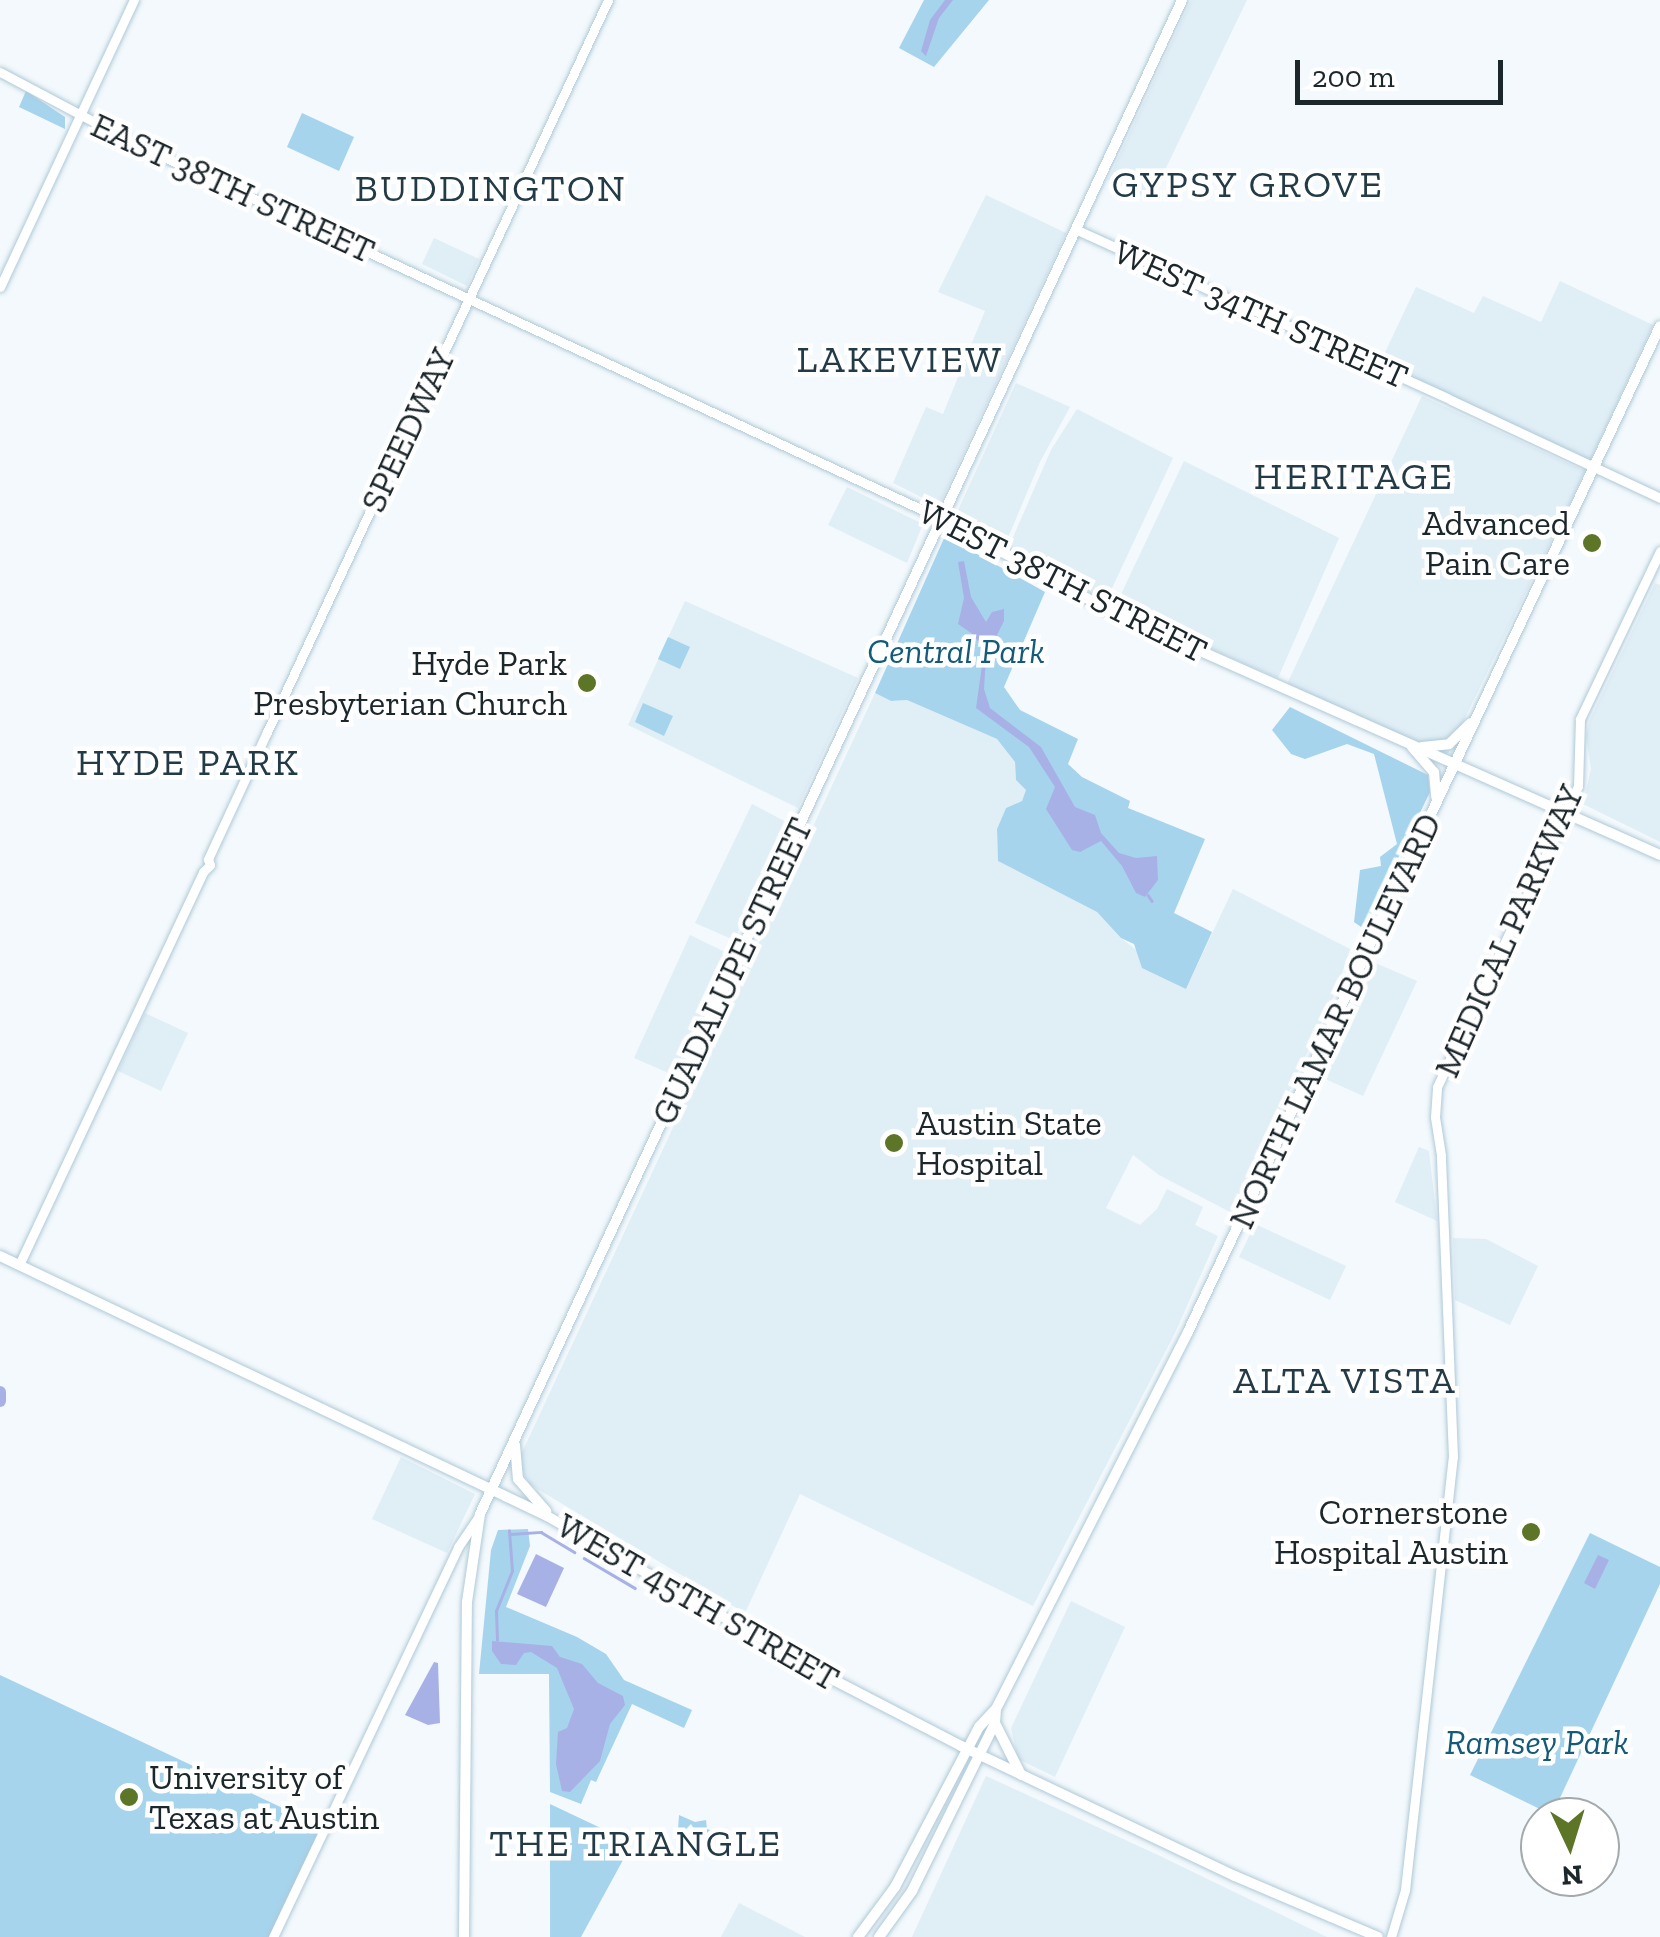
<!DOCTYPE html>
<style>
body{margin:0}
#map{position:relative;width:1660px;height:1937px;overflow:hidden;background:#f3f9fc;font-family:"Zilla Slab",serif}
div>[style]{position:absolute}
.built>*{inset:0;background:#e0eef6}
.green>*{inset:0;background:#a6d4ed}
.water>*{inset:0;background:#a8b1e5}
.stream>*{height:2.5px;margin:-1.25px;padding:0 1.25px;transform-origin:1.25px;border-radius:1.25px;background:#a8b1e5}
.river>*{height:12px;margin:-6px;padding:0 6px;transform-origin:6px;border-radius:6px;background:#a8b1e5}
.roads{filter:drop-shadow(0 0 2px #aec9d8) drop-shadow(0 0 2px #aec9d8)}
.minor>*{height:9px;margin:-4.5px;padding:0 4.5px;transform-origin:4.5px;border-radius:4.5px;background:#fff}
.major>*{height:10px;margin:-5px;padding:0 5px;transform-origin:5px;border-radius:5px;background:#fff}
.dots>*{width:28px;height:28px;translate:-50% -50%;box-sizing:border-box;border:5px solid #fff;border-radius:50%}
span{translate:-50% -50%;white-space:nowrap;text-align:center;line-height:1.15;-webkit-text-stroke:9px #fff;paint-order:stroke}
.street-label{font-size:35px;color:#1c272c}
.poi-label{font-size:35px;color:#1c272c}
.right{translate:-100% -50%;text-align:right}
.left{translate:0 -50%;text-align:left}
.park-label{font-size:35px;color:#145b7a;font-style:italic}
.neighbourhood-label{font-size:38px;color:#233a47;letter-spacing:2.5px}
.north{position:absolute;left:1520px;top:1797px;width:100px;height:100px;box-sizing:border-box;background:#fff;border:2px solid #a4a9ab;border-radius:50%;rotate:176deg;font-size:28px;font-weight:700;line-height:40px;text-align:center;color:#1c272c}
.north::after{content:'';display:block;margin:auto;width:35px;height:45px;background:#5d7527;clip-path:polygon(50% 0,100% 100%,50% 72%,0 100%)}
.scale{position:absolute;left:1295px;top:60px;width:208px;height:45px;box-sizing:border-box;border:5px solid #1c272c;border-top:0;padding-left:12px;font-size:30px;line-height:35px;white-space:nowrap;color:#1c272c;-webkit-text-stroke:8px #fff;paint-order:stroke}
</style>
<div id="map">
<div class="built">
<div style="clip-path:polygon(1191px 0,1247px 0,1151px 199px,1108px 180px)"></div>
<div style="clip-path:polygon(986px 195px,1066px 233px,939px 506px,893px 483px,926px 407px,943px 414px,985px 311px,938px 292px)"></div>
<div style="clip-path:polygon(434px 238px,479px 259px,467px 286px,422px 264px)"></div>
<div style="clip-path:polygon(1560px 281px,1653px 325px,1590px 461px,1380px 363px,1416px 287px,1474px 313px,1483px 296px,1541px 322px)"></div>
<div style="clip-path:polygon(1016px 383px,1070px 407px,1040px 462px,1004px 547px,955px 517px)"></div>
<div style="clip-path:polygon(1422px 396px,1585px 471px,1447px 755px,1287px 684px)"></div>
<div style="clip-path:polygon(1077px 409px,1173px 458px,1106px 601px,1008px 549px,1051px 450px)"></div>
<div style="clip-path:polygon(1184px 461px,1339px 538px,1278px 678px,1115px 607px)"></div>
<div style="clip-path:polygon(847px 487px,923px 524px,907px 563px,828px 525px)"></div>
<div style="clip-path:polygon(1655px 583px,1660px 585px,1660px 842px,1583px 804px,1591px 769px,1586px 736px,1590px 719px)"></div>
<div style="clip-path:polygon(685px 601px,858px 678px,798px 808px,628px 725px)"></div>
<div style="clip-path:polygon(875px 693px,891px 701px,907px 700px,997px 739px,1015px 762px,1016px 780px,1026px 790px,1022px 801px,1006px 808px,997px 829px,998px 861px,1097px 912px,1121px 938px,1186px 989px,1233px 889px,1350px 949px,1337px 989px,1232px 1213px,1159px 1175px,1133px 1155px,1106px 1208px,1140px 1225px,1157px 1209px,1167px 1189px,1203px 1207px,1195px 1225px,1218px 1236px,1175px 1333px,1033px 1606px,800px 1494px,745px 1613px,529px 1484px,518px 1461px)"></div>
<div style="clip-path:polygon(752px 804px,790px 824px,734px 940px,695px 923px)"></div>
<div style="clip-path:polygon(690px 935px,729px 954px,673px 1075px,634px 1058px)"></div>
<div style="clip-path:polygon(1373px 962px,1417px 981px,1363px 1096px,1321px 1077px)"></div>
<div style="clip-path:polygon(145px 1013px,188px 1033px,161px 1091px,118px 1071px)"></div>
<div style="clip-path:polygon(1419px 1147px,1429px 1151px,1437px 1221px,1395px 1202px)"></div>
<div style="clip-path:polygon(1255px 1224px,1346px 1266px,1330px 1300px,1239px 1257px)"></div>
<div style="clip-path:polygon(1453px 1238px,1486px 1239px,1538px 1266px,1510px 1325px,1455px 1300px)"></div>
<div style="clip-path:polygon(401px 1457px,475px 1494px,447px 1553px,372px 1519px)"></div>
<div style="clip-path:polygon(1071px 1601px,1125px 1627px,1055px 1777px,1018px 1759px,1011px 1728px)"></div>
<div style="clip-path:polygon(986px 1776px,1158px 1855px,1327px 1937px,912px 1937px)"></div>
<div style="clip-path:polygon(739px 1903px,805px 1937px,721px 1937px)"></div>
</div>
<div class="green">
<div style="clip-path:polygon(924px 0,989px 0,934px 67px,899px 48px)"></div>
<div style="clip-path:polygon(26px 91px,65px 117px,65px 129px,19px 107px)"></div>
<div style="clip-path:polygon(302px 113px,354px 137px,339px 171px,287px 147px)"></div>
<div style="clip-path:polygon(945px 536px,1045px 592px,1004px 687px,1020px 710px,1078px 739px,1068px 764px,1082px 777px,1130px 801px,1128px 808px,1205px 839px,1174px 913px,1212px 932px,1186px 989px,1142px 968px,1134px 944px,1121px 938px,1097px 912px,998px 861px,997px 829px,1006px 808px,1022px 801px,1026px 790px,1016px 780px,1015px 762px,997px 739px,907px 700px,891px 701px,875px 693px)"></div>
<div style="clip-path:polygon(668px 637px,690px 647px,680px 669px,658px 659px)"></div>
<div style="clip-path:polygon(643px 703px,673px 716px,664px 736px,635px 722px)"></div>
<div style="clip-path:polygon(1290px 707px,1428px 775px,1430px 792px,1364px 929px,1354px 922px,1360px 870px,1381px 866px,1380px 857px,1397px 844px,1374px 754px,1347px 744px,1305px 759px,1291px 754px,1272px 730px)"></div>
<div style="clip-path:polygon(528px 1529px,530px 1546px,506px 1607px,577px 1637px,606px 1654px,624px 1680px,692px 1710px,684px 1728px,632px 1704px,596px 1782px,591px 1780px,581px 1804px,550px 1792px,549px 1674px,479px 1674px,491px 1550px,498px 1530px)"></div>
<div style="clip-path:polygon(1590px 1533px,1660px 1567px,1660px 1584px,1552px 1815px,1470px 1775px)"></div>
<div style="clip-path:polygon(0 1675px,327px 1829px,273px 1937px,0 1937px)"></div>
<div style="clip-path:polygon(550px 1804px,624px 1839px,629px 1849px,581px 1937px,550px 1937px)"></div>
<div style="clip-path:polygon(679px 1815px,695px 1822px,706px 1820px,707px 1829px,723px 1835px,719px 1841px,711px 1842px,708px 1833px,696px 1832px,691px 1824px,684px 1831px,678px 1829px)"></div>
</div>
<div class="water">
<div style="clip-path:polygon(945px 0,953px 0,939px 18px,926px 56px,921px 51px,930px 20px)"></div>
<div style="clip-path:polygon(964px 561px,971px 597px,986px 622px,992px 612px,1004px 609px,1004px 621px,986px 657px,984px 689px,990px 708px,1041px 747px,1075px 807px,1095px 815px,1101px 833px,1119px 853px,1136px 858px,1157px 856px,1158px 880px,1145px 897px,1136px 893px,1122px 866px,1101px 841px,1080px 852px,1072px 850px,1046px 809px,1055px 787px,1029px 747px,976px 708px,984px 651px,974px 635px,958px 624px,964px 598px,958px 562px)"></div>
<div style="clip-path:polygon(536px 1554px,564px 1568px,546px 1607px,517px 1594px)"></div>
<div style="clip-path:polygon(1598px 1555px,1609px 1560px,1595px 1589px,1584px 1583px)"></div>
<div style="clip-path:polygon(492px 1641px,552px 1646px,560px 1657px,582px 1664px,598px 1683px,623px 1696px,625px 1705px,610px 1724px,600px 1761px,570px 1792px,562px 1791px,556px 1764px,558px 1732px,567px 1728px,574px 1709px,557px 1668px,531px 1652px,524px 1653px,516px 1665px,501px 1664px,492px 1651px)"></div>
<div style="clip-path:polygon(434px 1662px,438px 1663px,440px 1723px,428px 1725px,405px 1715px)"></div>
</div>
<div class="stream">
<div style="left:1148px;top:895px;width:7px;rotate:56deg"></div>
<div style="left:511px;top:1534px;width:30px;rotate:-4deg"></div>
<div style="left:541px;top:1532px;width:39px;rotate:31deg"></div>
<div style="left:584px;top:1558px;width:59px;rotate:30.5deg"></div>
<div style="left:497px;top:1640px;width:29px;rotate:-92deg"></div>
<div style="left:496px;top:1611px;width:43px;rotate:-68.2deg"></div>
<div style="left:512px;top:1571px;width:40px;rotate:-94.3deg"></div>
</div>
<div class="river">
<div style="left:0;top:1392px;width:9px;rotate:90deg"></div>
</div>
<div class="roads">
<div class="minor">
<div style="left:0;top:72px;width:154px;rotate:27.9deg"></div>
<div style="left:136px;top:144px;width:889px;rotate:24.95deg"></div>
<div style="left:1075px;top:229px;width:409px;rotate:24.4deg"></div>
<div style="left:0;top:287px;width:317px;rotate:-65deg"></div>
<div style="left:1451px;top:400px;width:231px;rotate:25.1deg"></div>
<div style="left:19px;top:1265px;width:434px;rotate:-64.9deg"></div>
<div style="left:203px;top:872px;width:10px;rotate:-45deg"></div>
<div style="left:210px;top:865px;width:6px;rotate:-108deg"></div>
<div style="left:208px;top:859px;width:140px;rotate:-65.1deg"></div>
<div style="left:267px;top:732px;width:808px;rotate:-65.02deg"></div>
<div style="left:273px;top:1937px;width:432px;rotate:-64.6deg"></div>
<div style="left:458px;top:1547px;width:36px;rotate:-56deg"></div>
<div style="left:1391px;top:1937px;width:49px;rotate:-73.4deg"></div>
<div style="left:1405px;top:1890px;width:436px;rotate:-83.7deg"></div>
<div style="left:1453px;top:1457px;width:302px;rotate:-92.3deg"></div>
<div style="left:1441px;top:1155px;width:38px;rotate:-99deg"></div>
<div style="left:1435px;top:1117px;width:30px;rotate:-86deg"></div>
<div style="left:1437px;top:1087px;width:332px;rotate:-64.9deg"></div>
<div style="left:1578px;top:786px;width:67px;rotate:-88.3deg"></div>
<div style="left:1580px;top:719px;width:186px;rotate:-64.5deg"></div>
</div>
<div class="major">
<div style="left:942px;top:519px;width:189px;rotate:28.7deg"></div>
<div style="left:1108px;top:610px;width:604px;rotate:23.93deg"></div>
<div style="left:1412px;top:747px;width:33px;rotate:49deg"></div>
<div style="left:1434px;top:772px;width:25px;rotate:85deg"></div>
<div style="left:1422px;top:747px;width:27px;rotate:-6deg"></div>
<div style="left:1449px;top:744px;width:30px;rotate:-44deg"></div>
<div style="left:0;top:1256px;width:606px;rotate:25.42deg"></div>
<div style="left:547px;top:1516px;width:326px;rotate:29.8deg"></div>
<div style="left:830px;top:1678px;width:148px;rotate:27.4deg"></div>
<div style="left:961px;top:1746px;width:303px;rotate:25.4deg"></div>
<div style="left:1235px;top:1876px;width:155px;rotate:23.1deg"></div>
<div style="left:515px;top:1445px;width:34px;rotate:85deg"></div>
<div style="left:518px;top:1479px;width:43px;rotate:48.8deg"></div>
<div style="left:995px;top:1723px;width:58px;rotate:63.4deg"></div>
<div style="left:464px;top:1937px;width:335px;rotate:-89.5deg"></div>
<div style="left:467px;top:1602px;width:89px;rotate:-81.6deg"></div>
<div style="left:480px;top:1514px;width:1669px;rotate:-65.12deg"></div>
<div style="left:858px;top:1937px;width:62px;rotate:-53.5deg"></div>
<div style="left:895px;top:1887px;width:181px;rotate:-62.3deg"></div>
<div style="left:979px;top:1727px;width:25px;rotate:-47deg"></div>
<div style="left:996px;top:1709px;width:423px;rotate:-63deg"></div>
<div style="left:1188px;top:1332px;width:1111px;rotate:-64.86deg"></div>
<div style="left:879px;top:1937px;width:57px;rotate:-54.3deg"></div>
<div style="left:912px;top:1891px;width:187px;rotate:-63.7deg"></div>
<div style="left:995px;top:1723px;width:13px;rotate:-86deg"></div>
</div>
</div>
<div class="dots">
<div style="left:1592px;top:543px;background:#5d7527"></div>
<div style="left:587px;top:683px;background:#5d7527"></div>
<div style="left:894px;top:1143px;background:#5d7527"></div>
<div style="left:1531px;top:1532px;background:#5d7527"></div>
<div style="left:129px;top:1797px;background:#5d7527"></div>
</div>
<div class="street-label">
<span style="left:233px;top:188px;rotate:25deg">EAST 38TH STREET</span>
<span style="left:1261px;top:314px;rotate:24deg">WEST 34TH STREET</span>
<span style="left:408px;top:430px;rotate:-65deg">SPEEDWAY</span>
<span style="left:1063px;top:581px;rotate:27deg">WEST 38TH STREET</span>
<span style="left:1509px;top:931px;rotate:-66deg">MEDICAL PARKWAY</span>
<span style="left:732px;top:971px;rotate:-65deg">GUADALUPE STREET</span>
<span style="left:1335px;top:1021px;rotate:-65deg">NORTH LAMAR BOULEVARD</span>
<span style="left:698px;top:1602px;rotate:30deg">WEST 45TH STREET</span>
</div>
<div class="poi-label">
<span class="right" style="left:1570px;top:543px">Advanced<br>Pain Care</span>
<span class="right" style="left:567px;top:683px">Hyde Park<br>Presbyterian Church</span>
<span class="left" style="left:916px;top:1143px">Austin State<br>Hospital</span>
<span class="right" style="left:1508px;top:1532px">Cornerstone<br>Hospital Austin</span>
<span class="left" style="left:149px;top:1797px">University of<br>Texas at Austin</span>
</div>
<div class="park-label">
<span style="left:956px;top:651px">Central Park</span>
<span style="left:1537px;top:1742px">Ramsey Park</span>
</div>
<div class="neighbourhood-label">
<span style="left:1248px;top:185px">GYPSY GROVE</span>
<span style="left:491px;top:189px">BUDDINGTON</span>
<span style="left:900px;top:360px">LAKEVIEW</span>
<span style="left:1354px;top:477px">HERITAGE</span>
<span style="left:188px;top:763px">HYDE PARK</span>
<span style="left:1345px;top:1381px">ALTA VISTA</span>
<span style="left:636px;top:1844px">THE TRIANGLE</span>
</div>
<div class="north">N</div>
<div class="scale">200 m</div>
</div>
